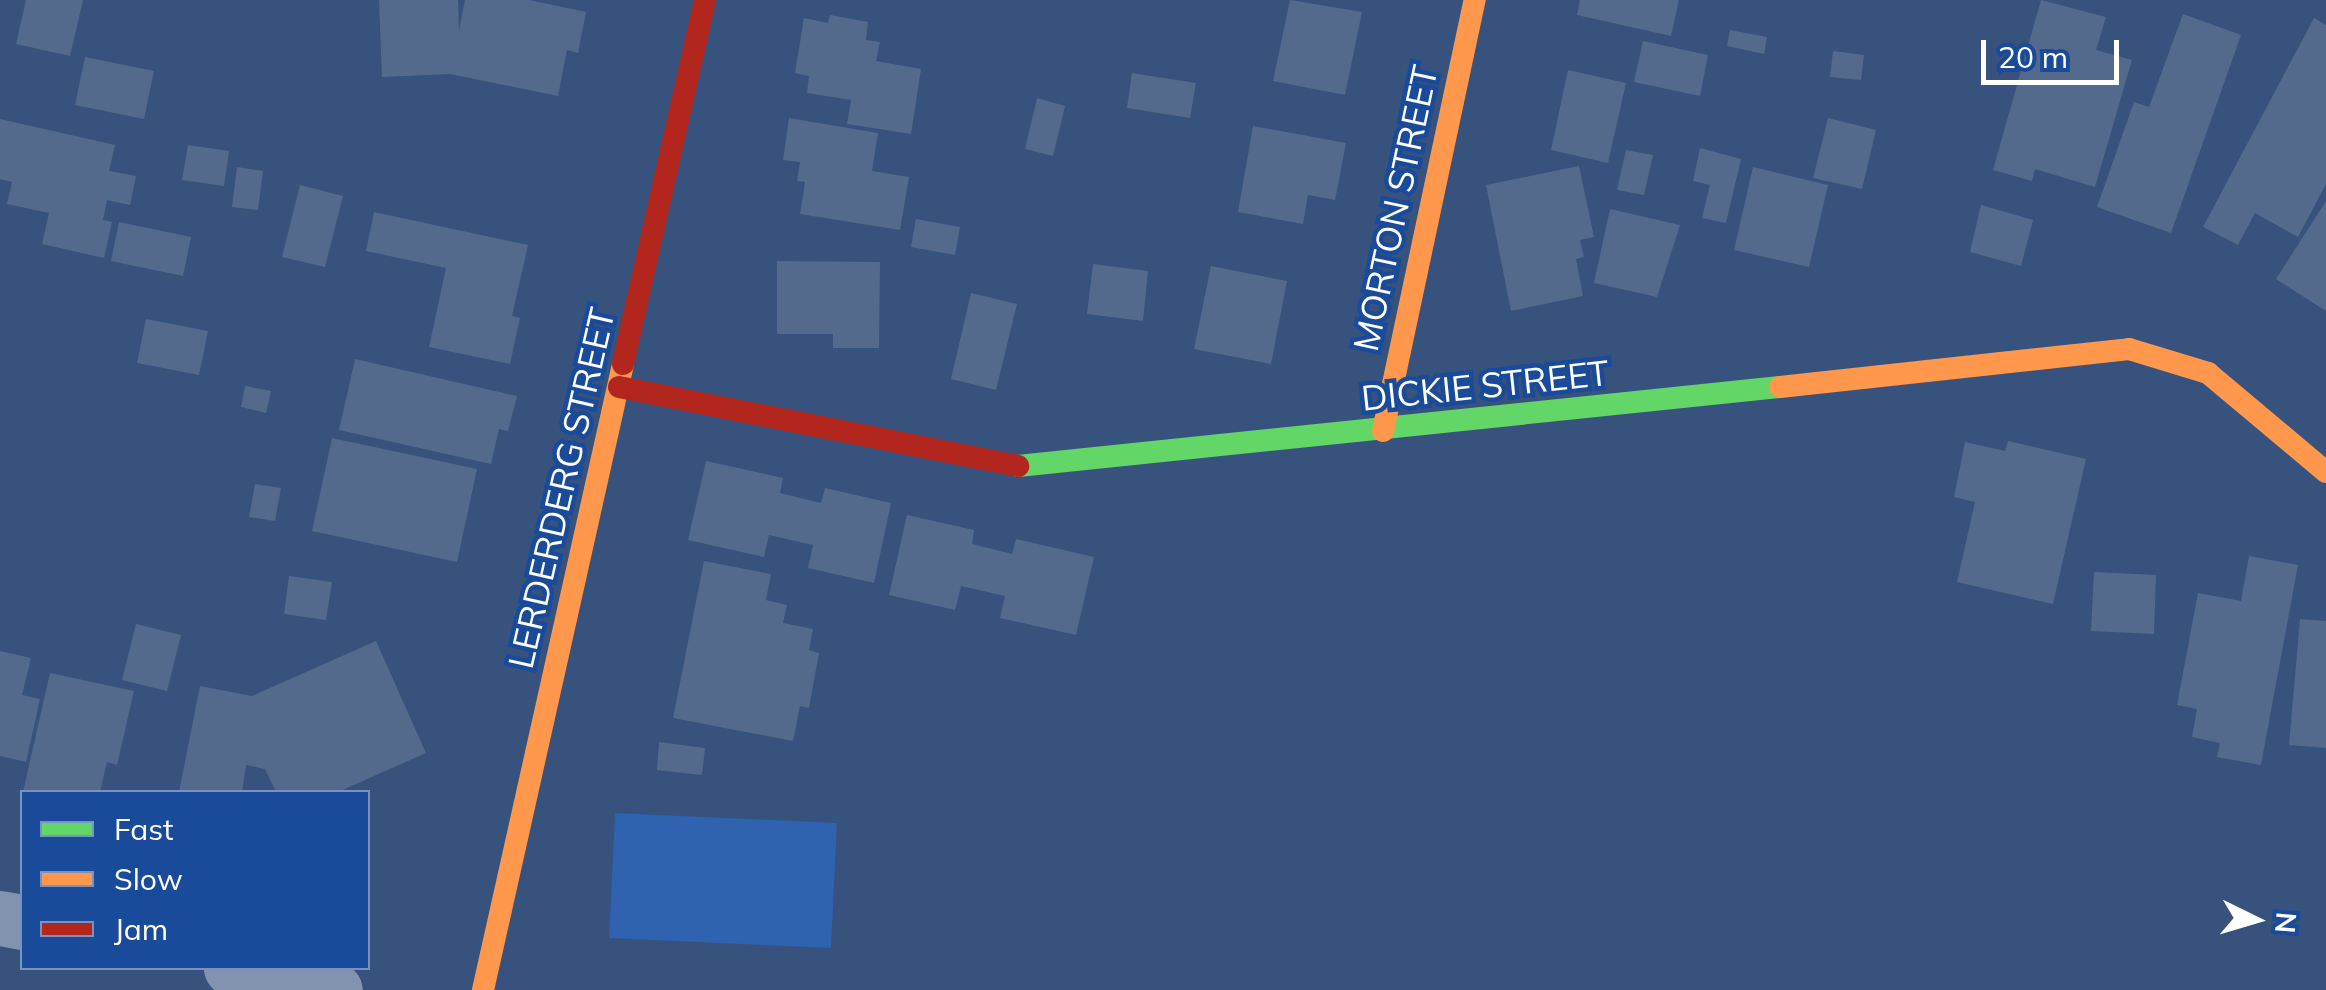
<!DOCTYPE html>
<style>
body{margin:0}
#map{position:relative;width:2326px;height:990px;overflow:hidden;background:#37527d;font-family:Mulish,sans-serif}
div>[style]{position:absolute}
.green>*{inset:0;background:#2f62af}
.building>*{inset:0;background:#546a8c}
.street>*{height:55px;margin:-27.5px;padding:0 27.5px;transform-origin:27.5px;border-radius:27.5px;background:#8293af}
.fast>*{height:22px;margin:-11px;padding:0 11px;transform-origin:11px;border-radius:11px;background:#63d668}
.slow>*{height:22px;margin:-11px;padding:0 11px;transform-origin:11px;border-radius:11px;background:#ff974d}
.jam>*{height:22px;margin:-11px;padding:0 11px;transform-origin:11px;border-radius:11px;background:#b3261e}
span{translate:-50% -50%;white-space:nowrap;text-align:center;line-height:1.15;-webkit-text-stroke:9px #1a4b9a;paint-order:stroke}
.street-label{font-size:35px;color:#fff}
.legend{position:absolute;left:20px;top:790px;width:350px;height:180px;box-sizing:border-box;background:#1a4b9a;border:2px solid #7693c2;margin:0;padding:12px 18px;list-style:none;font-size:30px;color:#fff}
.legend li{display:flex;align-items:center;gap:20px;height:50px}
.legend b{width:50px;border:2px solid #7693c2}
.north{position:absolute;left:2206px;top:870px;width:100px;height:100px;-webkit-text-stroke:8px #1a4b9a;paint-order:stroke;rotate:95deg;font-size:28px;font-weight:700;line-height:40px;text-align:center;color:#fff}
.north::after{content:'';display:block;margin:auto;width:35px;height:45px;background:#fff;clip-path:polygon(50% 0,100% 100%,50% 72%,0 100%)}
.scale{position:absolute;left:1981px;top:40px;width:138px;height:45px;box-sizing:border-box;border:5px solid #fff;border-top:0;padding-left:12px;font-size:30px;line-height:35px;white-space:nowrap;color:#fff;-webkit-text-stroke:8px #1a4b9a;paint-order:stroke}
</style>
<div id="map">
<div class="green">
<div style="clip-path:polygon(615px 813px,837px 823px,831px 948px,609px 938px)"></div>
</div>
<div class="building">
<div style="clip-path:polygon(26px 0,83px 0,70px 56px,16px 44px)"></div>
<div style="clip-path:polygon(379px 0,458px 0,459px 30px,465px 0,529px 0,586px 12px,578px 53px,567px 50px,558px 96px,450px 74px,382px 77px)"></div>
<div style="clip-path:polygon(1290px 0,1362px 12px,1345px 95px,1273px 81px)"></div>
<div style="clip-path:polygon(1580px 0,1679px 0,1671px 36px,1577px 15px)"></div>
<div style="clip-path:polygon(2041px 0,2106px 17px,2096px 50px,2132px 60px,2095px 187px,2035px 169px,2032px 181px,1993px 170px)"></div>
<div style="clip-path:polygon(2183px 14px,2241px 35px,2171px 233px,2097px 207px,2134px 102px,2149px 107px)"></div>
<div style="clip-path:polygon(830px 15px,868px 22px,866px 40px,880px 42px,876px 61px,921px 69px,911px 134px,847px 124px,851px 100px,807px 93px,809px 76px,795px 73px,804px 18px,828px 23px)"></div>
<div style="clip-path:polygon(2314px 18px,2326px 25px,2326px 184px,2298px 237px,2255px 213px,2238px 245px,2203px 227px)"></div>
<div style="clip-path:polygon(1730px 30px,1767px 37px,1764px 54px,1727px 46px)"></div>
<div style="clip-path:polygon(1643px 41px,1708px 55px,1700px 96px,1634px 82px)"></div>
<div style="clip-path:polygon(1833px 51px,1864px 55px,1861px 80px,1830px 77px)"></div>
<div style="clip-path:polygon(85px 57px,154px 71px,144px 119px,75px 105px)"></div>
<div style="clip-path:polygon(1568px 70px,1626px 83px,1608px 163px,1551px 150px)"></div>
<div style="clip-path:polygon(1132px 73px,1196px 83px,1190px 118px,1127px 108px)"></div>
<div style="clip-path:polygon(1037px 98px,1065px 106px,1053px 156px,1025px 149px)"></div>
<div style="clip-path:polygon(789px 118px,878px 133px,872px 171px,909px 177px,900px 230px,800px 214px,805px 182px,797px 181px,800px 162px,783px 160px)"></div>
<div style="clip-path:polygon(1828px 118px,1876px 130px,1862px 189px,1813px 178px)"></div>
<div style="clip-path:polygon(0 119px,115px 145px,109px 171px,136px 176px,130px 205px,107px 200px,103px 220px,112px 222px,104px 258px,42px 244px,49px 213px,7px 204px,12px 182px,0 179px)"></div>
<div style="clip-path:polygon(1253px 126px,1346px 143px,1335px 200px,1308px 195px,1303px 224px,1238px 212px)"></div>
<div style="clip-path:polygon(188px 145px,229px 151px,224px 186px,182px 180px)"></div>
<div style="clip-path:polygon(1700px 148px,1741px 159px,1726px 223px,1702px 218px,1710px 185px,1693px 181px)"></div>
<div style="clip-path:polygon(1626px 150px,1653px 155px,1644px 195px,1617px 190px)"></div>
<div style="clip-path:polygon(1579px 166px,1594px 237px,1580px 240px,1584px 257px,1576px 259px,1583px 296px,1511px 311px,1486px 185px)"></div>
<div style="clip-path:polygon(237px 167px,263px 171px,258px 210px,232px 207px)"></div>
<div style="clip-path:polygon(1753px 167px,1828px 185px,1809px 267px,1734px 250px)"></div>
<div style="clip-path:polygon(300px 185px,343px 196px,325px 267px,282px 257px)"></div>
<div style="clip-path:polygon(2326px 201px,2326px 311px,2276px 279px)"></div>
<div style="clip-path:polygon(1981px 205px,2033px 220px,2021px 266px,1970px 252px)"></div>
<div style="clip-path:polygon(1610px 209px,1680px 225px,1657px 297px,1594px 283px)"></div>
<div style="clip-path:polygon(374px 212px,528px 245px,512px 316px,520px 318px,510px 364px,429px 347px,446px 268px,366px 251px)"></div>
<div style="clip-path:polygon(916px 219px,960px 227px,955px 255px,911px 247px)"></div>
<div style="clip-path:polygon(119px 222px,191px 237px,183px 276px,111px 261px)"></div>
<div style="clip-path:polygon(777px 261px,880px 262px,879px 348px,833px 348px,833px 334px,777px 334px)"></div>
<div style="clip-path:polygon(1093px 264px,1148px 271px,1143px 321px,1087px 314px)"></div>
<div style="clip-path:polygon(1211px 266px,1287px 281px,1271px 364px,1194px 349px)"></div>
<div style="clip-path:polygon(971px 293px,1017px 304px,996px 390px,951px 379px)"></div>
<div style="clip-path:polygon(146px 319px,208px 331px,199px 375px,137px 363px)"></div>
<div style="clip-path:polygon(355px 359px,517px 396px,508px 431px,499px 429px,491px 464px,339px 430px)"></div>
<div style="clip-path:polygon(245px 386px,271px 391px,266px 413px,241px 407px)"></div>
<div style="clip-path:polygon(332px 438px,477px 469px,457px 562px,312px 531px)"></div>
<div style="clip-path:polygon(2008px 441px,2086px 459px,2053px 604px,1957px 582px,1975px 502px,1954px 497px,1965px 442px,2005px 451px)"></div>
<div style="clip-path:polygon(706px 461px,783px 478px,780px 493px,821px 503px,825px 488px,891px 503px,874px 583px,808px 568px,813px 545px,769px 535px,764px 557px,688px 540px)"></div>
<div style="clip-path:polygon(255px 484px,281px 488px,275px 521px,249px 517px)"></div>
<div style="clip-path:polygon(907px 515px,974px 530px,972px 544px,1012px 554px,1016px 539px,1094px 557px,1076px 635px,1000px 618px,1005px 596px,961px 586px,955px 610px,889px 595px)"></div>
<div style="clip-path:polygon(2249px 556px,2298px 565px,2261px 765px,2217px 757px,2220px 743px,2192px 737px,2197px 709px,2177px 705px,2198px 593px,2241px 601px)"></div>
<div style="clip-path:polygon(704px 561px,771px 574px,766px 600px,787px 605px,783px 623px,813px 629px,809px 650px,819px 653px,809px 708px,800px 706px,793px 741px,673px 718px)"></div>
<div style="clip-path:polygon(2094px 572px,2156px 575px,2154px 634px,2091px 631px)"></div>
<div style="clip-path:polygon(289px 576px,332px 582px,326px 620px,284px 614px)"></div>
<div style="clip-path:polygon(2300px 619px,2326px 621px,2326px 748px,2289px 745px)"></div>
<div style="clip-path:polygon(136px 624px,181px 635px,167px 691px,122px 680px)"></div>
<div style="clip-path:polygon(376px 641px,426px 753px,338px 792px,276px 792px,265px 769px,246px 765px,242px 792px,179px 792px,200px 686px,252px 696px)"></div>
<div style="clip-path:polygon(0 651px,31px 658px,22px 695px,40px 699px,26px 762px,0 756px)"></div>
<div style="clip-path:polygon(50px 673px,134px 691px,117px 765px,107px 762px,100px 792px,23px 792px)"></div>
<div style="clip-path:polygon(659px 742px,705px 748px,702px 775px,657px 770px)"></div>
</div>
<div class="street">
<div style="left:0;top:918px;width:22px;rotate:10deg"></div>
<div style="left:231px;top:968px;width:106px;rotate:11.9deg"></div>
</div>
<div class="fast">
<div style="left:1018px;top:466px;width:766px;rotate:-5.92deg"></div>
</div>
<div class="slow">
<div style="left:1780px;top:387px;width:351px;rotate:-6.2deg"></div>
<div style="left:2129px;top:349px;width:83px;rotate:16.9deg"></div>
<div style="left:2208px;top:373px;width:154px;rotate:40deg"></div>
<div style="left:1383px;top:431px;width:441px;rotate:-78deg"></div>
<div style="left:483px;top:990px;width:641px;rotate:-77.39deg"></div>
</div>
<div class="jam">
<div style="left:623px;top:364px;width:373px;rotate:-77.3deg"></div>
<div style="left:619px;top:387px;width:407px;rotate:11.2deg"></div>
</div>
<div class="street-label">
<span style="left:1395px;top:208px;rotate:-78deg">MORTON STREET</span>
<span style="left:1485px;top:385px;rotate:-6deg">DICKIE STREET</span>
<span style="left:561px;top:488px;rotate:-77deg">LERDERDERG STREET</span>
</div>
<ul class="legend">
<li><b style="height:12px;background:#63d668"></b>Fast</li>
<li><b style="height:12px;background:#ff974d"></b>Slow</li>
<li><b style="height:12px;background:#b3261e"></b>Jam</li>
</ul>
<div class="north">N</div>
<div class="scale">20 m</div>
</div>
